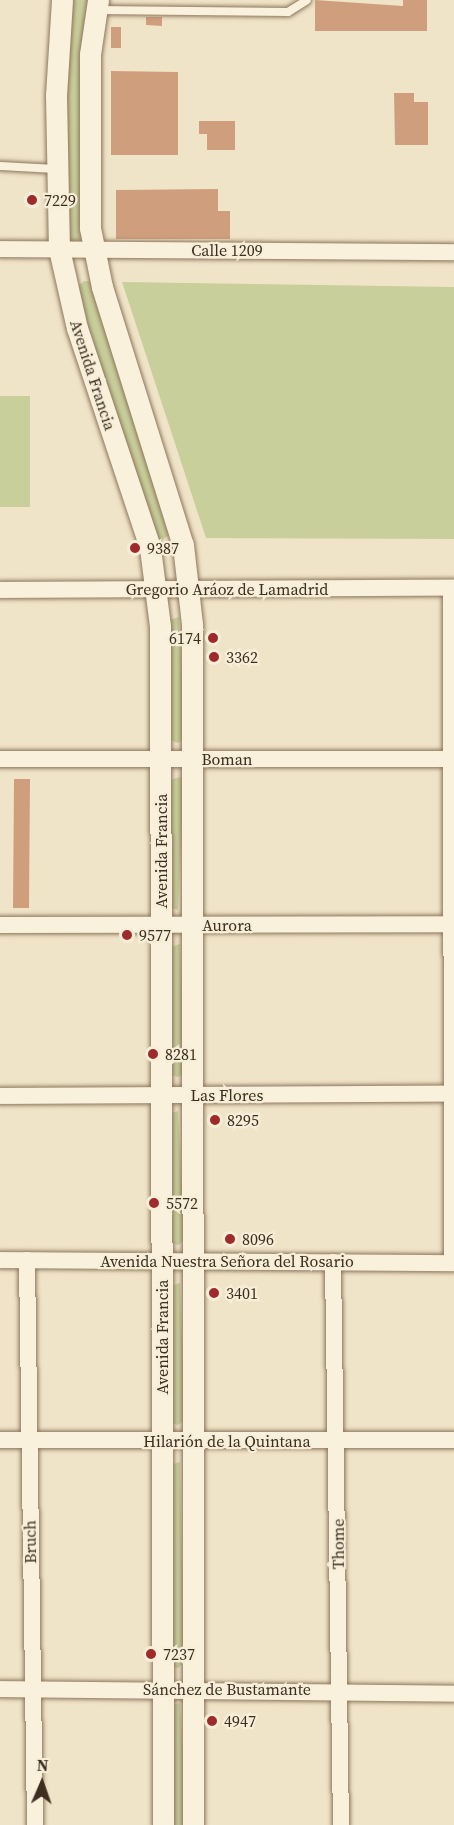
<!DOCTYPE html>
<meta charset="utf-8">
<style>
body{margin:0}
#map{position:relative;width:454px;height:1825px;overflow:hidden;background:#f0e4c8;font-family:"Source Serif 4",serif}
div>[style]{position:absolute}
.green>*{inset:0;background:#c9cf9b}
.building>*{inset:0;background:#cf9f7d}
.roads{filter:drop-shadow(0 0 2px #8d765c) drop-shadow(0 0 2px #8d765c)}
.service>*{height:8px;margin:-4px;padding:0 4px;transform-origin:4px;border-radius:4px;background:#faf1dc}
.minor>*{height:16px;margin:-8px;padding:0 8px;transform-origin:8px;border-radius:8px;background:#faf1dc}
.tertiary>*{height:21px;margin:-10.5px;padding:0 10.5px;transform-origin:10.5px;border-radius:10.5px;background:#faf1dc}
.dots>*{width:16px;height:16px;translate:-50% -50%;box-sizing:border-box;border:3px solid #f7eed8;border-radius:50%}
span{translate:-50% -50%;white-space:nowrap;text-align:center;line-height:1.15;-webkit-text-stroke:4.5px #f7eed8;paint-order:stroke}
.poi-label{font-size:16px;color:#3d2e20}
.left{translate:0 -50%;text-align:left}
.right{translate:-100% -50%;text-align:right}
.street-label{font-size:16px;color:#3d2e20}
.north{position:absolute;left:12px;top:1753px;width:60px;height:60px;-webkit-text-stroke:4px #f7eed8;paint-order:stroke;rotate:2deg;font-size:16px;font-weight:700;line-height:24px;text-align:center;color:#3d2e20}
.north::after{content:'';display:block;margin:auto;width:21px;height:27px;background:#3d2e20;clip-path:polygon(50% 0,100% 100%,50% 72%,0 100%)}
</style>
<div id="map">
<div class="green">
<div style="clip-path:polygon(70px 0,90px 0,85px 236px,75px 242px,68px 240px,64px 74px)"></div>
<div style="clip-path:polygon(84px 281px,90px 281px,171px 534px,162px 540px,157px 538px,75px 289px)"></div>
<div style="clip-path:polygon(122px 282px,454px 287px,454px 539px,206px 538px)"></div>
<div style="clip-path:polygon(0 396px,30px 396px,30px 507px,0 507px)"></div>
<div style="clip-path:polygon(179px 617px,185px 738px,178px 743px,170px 740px,169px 620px)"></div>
<div style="clip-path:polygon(180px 777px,184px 780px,178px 910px,170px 908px,170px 780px)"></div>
<div style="clip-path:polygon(180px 944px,185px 1072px,178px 1077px,170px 1075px,170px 947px)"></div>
<div style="clip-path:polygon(178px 1111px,185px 1240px,178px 1245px,170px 1243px,169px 1114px)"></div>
<div style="clip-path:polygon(180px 1283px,185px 1420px,178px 1425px,170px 1423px,170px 1286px)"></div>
<div style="clip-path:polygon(180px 1462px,184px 1663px,178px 1668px,169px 1666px,170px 1465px)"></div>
<div style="clip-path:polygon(180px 1703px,187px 1825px,167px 1825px,170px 1706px)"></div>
</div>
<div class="building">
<div style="clip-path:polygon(315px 0,403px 6px,403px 0,427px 0,427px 31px,315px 31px)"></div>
<div style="clip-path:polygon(146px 17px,162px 17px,162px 26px,146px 25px)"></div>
<div style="clip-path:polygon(111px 27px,121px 27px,121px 48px,111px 48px)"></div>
<div style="clip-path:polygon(111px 71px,178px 72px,178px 155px,111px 155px)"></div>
<div style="clip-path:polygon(394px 93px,414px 93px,414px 102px,428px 102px,428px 145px,395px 145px)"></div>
<div style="clip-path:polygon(199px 121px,235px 121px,235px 150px,207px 150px,207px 134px,199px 134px)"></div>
<div style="clip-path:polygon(218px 189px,218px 211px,230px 211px,230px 239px,116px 239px,116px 190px)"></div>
<div style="clip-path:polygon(14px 779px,30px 779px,29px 908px,13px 908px)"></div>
</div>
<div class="roads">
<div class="service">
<div style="left:96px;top:10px;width:192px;rotate:0.6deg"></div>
<div style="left:288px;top:12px;width:22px;rotate:-32deg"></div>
<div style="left:0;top:166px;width:56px;rotate:3.1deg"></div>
</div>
<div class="minor">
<div style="left:0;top:249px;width:454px;rotate:0.4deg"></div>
<div style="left:451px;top:588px;width:675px;rotate:89.92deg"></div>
<div style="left:0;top:590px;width:454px;rotate:-0.3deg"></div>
<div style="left:0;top:759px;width:454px"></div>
<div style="left:0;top:925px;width:454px;rotate:-0.1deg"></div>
<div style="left:0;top:1096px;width:454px;rotate:-0.3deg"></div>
<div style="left:0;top:1260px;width:454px;rotate:0.4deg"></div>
<div style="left:27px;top:1260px;width:565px;rotate:89.19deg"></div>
<div style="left:333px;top:1262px;width:563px;rotate:89.19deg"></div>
<div style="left:0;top:1440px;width:454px"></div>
<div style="left:0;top:1689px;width:454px;rotate:0.6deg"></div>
</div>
<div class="tertiary">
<div style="left:62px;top:0;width:95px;rotate:93.6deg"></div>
<div style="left:56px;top:95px;width:154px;rotate:88.9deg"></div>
<div style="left:59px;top:249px;width:81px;rotate:77.2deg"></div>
<div style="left:77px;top:328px;width:232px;rotate:71.6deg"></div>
<div style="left:150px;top:548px;width:79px;rotate:82.7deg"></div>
<div style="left:160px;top:626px;width:1199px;rotate:89.86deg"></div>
<div style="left:98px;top:0;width:55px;rotate:98.4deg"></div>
<div style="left:90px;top:54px;width:174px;rotate:90deg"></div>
<div style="left:90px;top:228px;width:60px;rotate:78.5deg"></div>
<div style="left:102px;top:287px;width:270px;rotate:72.6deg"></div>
<div style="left:183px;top:545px;width:80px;rotate:83.5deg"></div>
<div style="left:192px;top:624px;width:1201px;rotate:89.95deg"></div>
</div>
</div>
<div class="dots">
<div style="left:32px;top:200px;background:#9e2a2b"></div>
<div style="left:135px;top:548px;background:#9e2a2b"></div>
<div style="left:213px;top:638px;background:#9e2a2b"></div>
<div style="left:214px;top:657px;background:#9e2a2b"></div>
<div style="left:127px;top:935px;background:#9e2a2b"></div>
<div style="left:153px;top:1054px;background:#9e2a2b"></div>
<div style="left:215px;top:1120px;background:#9e2a2b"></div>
<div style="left:154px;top:1203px;background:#9e2a2b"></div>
<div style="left:230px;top:1239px;background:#9e2a2b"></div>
<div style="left:214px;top:1293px;background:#9e2a2b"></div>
<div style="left:151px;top:1654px;background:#9e2a2b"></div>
<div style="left:212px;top:1721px;background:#9e2a2b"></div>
</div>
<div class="poi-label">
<span class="left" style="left:44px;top:200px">7229</span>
<span class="left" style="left:147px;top:548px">9387</span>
<span class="right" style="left:201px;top:638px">6174</span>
<span class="left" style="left:226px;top:657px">3362</span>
<span class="left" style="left:139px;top:935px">9577</span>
<span class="left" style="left:165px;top:1054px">8281</span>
<span class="left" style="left:227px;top:1120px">8295</span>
<span class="left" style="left:166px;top:1203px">5572</span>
<span class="left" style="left:242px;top:1239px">8096</span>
<span class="left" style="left:226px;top:1293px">3401</span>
<span class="left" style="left:163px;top:1654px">7237</span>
<span class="left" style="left:224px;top:1721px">4947</span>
</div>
<div class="street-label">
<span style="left:227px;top:250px">Calle 1209</span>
<span style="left:93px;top:375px;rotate:72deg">Avenida Francia</span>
<span style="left:227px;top:589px">Gregorio Aráoz de Lamadrid</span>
<span style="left:227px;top:759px">Boman</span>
<span style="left:161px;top:851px;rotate:-90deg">Avenida Francia</span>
<span style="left:227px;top:925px">Aurora</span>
<span style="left:227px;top:1095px">Las Flores</span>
<span style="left:227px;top:1261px">Avenida Nuestra Señora del Rosario</span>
<span style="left:162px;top:1337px;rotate:-90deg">Avenida Francia</span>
<span style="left:227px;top:1441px">Hilarión de la Quintana</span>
<span style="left:30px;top:1542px;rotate:-91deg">Bruch</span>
<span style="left:338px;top:1544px;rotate:-90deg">Thome</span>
<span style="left:227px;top:1689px">Sánchez de Bustamante</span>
</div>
<div class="north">N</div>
</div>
